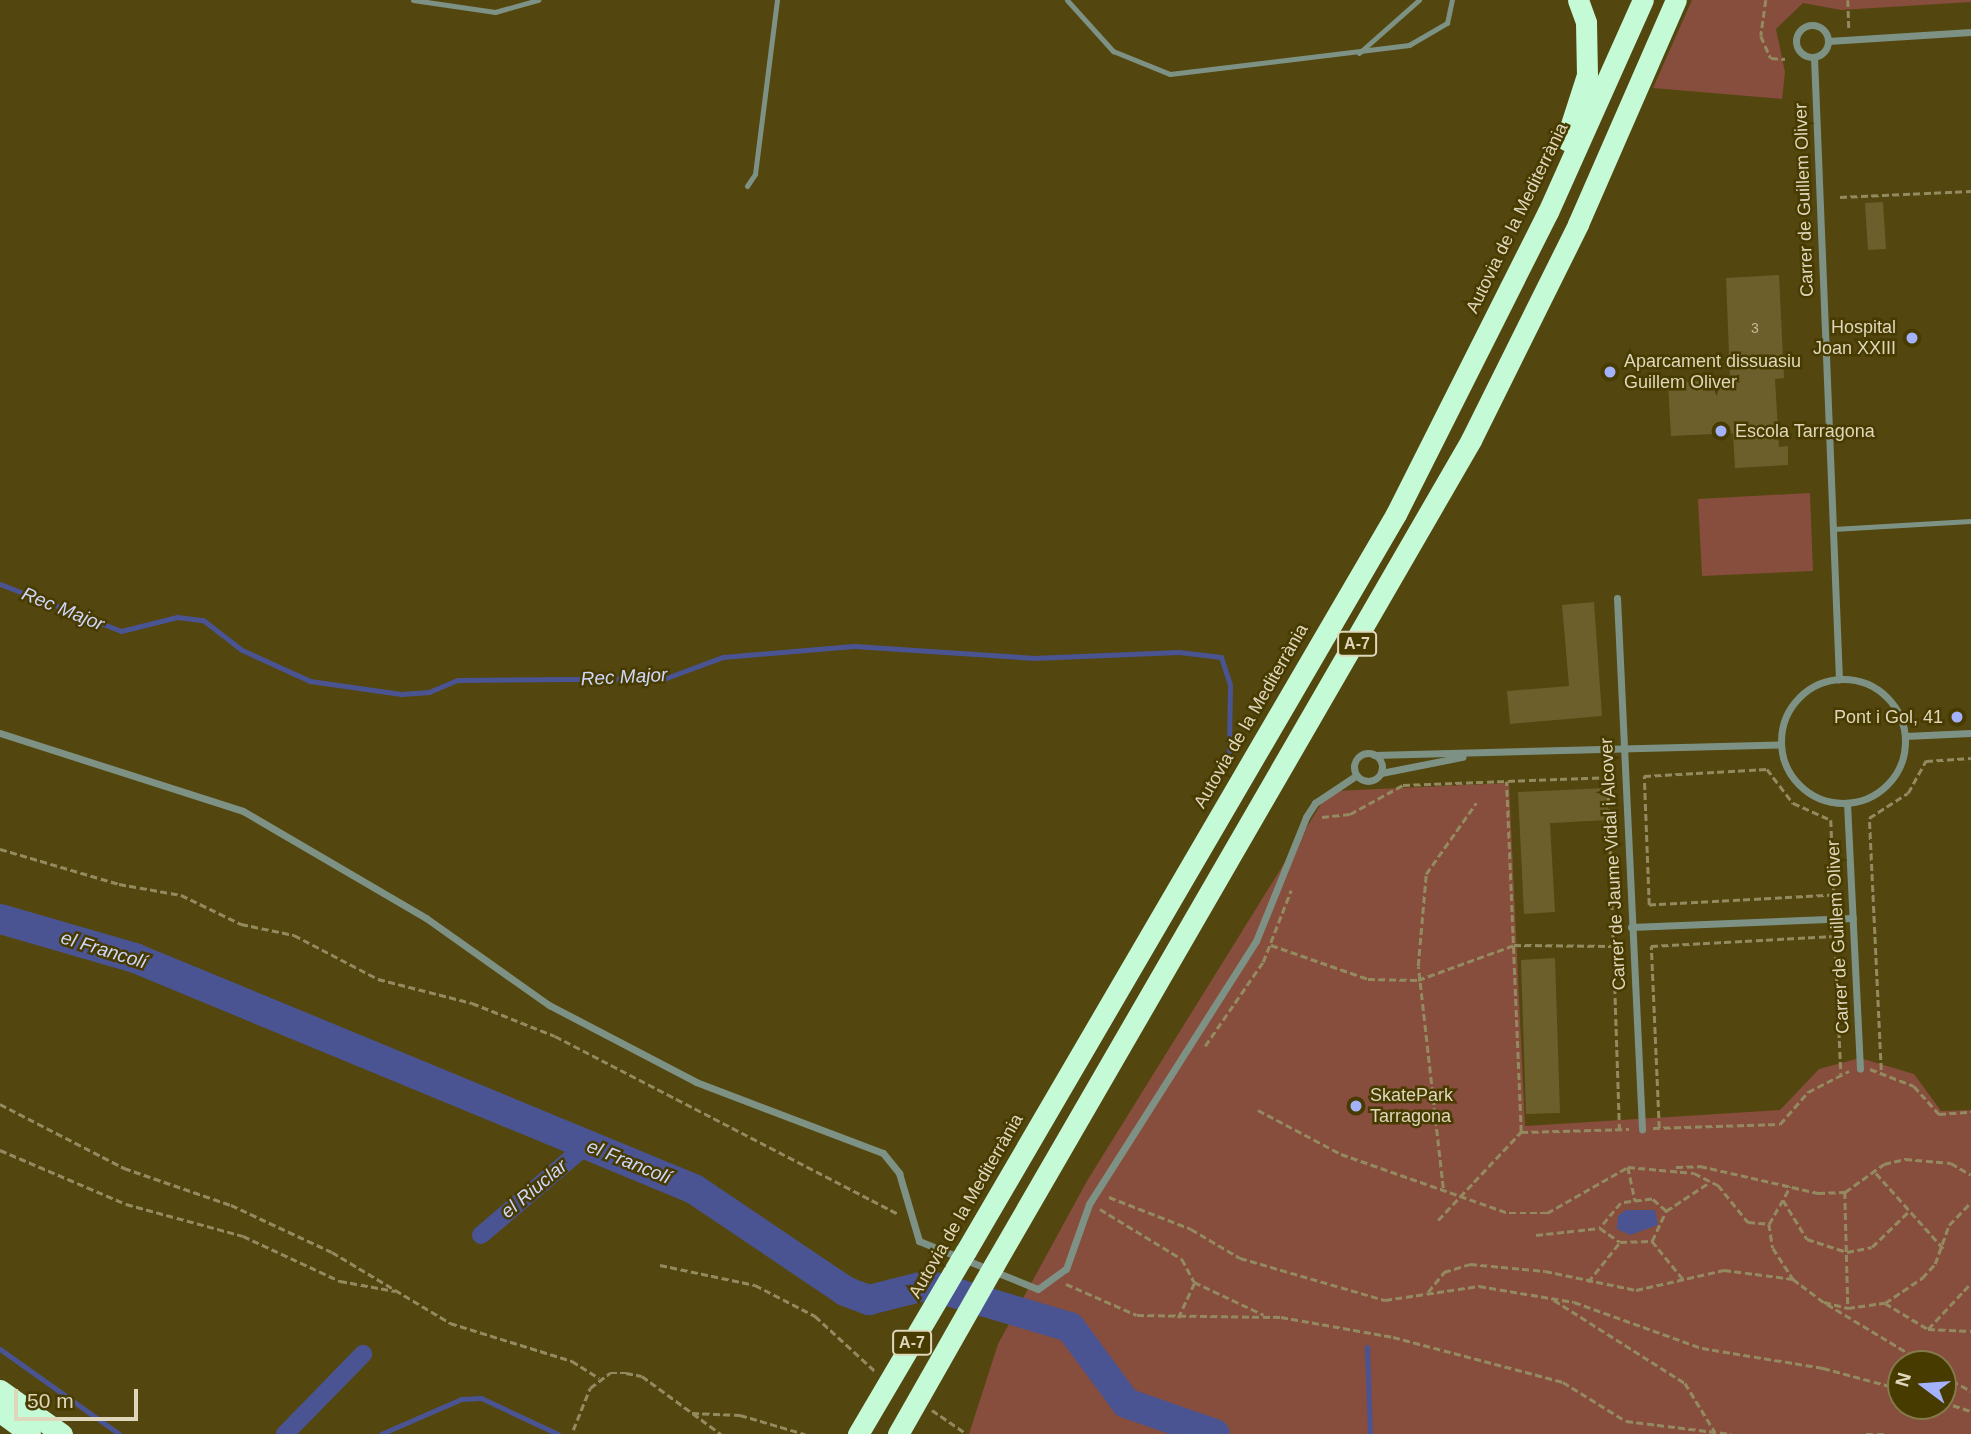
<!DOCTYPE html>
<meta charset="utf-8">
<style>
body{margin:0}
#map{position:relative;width:1971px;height:1434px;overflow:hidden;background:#53460f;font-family:Helvetica,sans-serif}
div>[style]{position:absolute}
.green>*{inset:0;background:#874d3d}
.water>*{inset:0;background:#4b5492}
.stream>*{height:5px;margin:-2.5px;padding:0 2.5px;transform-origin:2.5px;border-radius:2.5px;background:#4b5492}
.canal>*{height:18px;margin:-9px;padding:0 9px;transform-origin:9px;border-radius:9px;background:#4b5492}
.river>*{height:30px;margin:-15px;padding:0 15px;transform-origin:15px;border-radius:15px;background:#4b5492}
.building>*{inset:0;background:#6c5f2b}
.path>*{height:2.5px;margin-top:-1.25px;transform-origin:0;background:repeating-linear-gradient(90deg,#948a60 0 7px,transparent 0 10.5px)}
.lane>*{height:5px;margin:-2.5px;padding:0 2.5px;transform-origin:2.5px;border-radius:2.5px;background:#7d9284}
.street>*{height:7px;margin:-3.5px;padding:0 3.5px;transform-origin:3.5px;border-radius:3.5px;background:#7d9284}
.street>.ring{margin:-3.5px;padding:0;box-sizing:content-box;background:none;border:7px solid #7d9284;border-radius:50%}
.highway>*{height:21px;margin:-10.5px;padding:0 10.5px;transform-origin:10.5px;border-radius:10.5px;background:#c4fad6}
.highway-bridge>*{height:21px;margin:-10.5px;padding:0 10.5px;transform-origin:10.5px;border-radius:10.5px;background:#c4fad6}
.dots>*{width:19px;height:19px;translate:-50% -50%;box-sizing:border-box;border:4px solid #483b00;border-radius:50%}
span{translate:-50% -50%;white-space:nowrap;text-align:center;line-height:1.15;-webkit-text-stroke:5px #483b00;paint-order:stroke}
.number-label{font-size:14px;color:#c2b998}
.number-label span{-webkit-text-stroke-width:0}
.shield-label span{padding:2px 5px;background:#483b00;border:2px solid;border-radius:5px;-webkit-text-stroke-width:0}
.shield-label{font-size:16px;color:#ded7bc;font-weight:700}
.street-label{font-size:18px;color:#ded7bc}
.poi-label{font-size:18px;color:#ded7bc}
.right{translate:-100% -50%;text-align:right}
.left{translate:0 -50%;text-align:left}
.water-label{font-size:19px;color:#ced7fc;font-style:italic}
.north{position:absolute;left:1887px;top:1350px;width:70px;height:70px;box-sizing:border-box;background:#483b00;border:2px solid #84794b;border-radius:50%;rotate:286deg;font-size:19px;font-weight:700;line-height:28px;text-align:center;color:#ded7bc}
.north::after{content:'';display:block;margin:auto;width:24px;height:32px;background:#a4b2fc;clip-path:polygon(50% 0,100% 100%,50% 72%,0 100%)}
.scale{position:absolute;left:14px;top:1389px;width:124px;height:32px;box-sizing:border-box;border:4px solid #ded7bc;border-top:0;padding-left:9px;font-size:21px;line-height:24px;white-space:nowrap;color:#ded7bc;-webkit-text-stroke:5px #483b00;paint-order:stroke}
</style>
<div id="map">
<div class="green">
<div style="clip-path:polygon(1692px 0,1971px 0,1971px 2px,1841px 10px,1803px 3px,1776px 29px,1785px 72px,1782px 99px,1653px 88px)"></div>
<div style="clip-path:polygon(1810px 493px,1813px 571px,1702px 576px,1698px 499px)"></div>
<div style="clip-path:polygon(evenodd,1509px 783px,1525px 1126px,1780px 1110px,1819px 1069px,1860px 1058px,1914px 1074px,1941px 1111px,1971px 1110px,1971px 1434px,969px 1434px,998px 1344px,1087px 1181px,1321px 804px,1334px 791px,1509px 783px,1901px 1364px,1943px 1364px,1943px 1406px,1901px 1406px,1901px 1364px)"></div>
</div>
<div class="water">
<div style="clip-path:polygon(1626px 1210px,1655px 1210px,1658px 1225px,1630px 1235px,1617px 1229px,1618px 1216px)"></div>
</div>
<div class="stream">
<div style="left:0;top:584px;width:130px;rotate:21.2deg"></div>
<div style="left:121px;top:631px;width:58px;rotate:-14deg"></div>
<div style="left:177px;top:617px;width:26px;rotate:7deg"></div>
<div style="left:203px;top:620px;width:49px;rotate:37.6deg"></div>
<div style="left:242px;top:650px;width:75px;rotate:24.5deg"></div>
<div style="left:310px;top:681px;width:92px;rotate:8.1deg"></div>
<div style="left:401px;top:694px;width:28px;rotate:-4deg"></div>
<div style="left:429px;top:692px;width:30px;rotate:-23deg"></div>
<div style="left:457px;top:680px;width:209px;rotate:-0.5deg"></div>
<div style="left:666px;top:678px;width:61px;rotate:-20.2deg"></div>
<div style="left:723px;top:657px;width:131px;rotate:-4.8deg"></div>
<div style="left:854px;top:646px;width:179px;rotate:3.8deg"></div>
<div style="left:1033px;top:658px;width:146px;rotate:-2.4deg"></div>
<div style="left:1179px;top:652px;width:42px;rotate:6.8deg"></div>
<div style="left:1221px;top:657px;width:29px;rotate:72deg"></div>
<div style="left:1230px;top:685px;width:67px;rotate:90.9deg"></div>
<div style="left:1367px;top:1347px;width:87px;rotate:88deg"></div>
<div style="left:0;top:1349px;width:146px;rotate:35.5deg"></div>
<div style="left:381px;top:1434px;width:87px;rotate:-23.6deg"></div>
<div style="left:461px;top:1399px;width:20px;rotate:-3deg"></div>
<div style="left:481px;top:1398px;width:85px;rotate:25.1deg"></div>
</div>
<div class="canal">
<div style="left:481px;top:1235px;width:140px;rotate:-40.4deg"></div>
<div style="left:285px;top:1434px;width:112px;rotate:-45.7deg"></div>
</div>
<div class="river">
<div style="left:0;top:919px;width:141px;rotate:16.1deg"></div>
<div style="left:135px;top:958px;width:605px;rotate:22.45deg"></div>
<div style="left:694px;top:1189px;width:182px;rotate:34deg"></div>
<div style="left:845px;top:1291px;width:26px;rotate:21deg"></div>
<div style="left:869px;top:1300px;width:61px;rotate:-14.3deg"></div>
<div style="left:928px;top:1285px;width:148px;rotate:16.5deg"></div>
<div style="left:1070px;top:1327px;width:94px;rotate:53.6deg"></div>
<div style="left:1126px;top:1403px;width:94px;rotate:19.2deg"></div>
</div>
<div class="building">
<div style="clip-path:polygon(1883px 202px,1886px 249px,1868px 250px,1865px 203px)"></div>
<div style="clip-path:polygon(1779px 275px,1784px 378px,1775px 379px,1779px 447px,1788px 446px,1788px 465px,1735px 468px,1733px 433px,1671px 436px,1668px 383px,1730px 379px,1726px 278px)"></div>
<div style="clip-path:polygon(1594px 602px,1602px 716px,1510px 724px,1507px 691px,1569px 686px,1562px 605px)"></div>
<div style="clip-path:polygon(1607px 788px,1609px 820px,1550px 823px,1555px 912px,1524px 914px,1518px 792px)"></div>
<div style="clip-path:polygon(1555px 958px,1560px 1113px,1526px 1114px,1521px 960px)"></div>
</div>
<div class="path">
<div style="left:1766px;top:0;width:36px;rotate:98deg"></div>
<div style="left:1761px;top:36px;width:24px;rotate:66deg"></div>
<div style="left:1771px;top:58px;width:14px;rotate:4deg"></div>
<div style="left:1848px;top:0;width:28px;rotate:88deg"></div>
<div style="left:1840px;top:197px;width:131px;rotate:-2.6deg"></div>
<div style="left:1767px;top:769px;width:43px;rotate:52.6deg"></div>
<div style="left:1793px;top:803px;width:42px;rotate:24.1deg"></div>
<div style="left:1831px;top:820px;width:75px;rotate:87.7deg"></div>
<div style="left:1834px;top:895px;width:185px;rotate:176.9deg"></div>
<div style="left:1649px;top:905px;width:129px;rotate:-92.2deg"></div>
<div style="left:1644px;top:776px;width:123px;rotate:-3.3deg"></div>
<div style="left:1322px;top:817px;width:28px;rotate:-6deg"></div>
<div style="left:1350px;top:814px;width:60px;rotate:-28.7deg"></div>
<div style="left:1403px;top:785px;width:205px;rotate:-2.2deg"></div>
<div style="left:1608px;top:777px;width:353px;rotate:88.1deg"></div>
<div style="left:0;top:849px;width:124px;rotate:16.4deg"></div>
<div style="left:119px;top:884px;width:63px;rotate:10.1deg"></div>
<div style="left:181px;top:895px;width:67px;rotate:25.8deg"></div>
<div style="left:241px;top:924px;width:54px;rotate:11.7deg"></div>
<div style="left:294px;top:935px;width:95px;rotate:27.6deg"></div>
<div style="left:378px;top:979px;width:97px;rotate:14.3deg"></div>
<div style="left:472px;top:1003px;width:89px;rotate:21.7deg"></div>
<div style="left:555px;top:1036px;width:386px;rotate:27.4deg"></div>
<div style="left:1271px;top:945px;width:103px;rotate:19.3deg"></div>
<div style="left:1368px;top:979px;width:50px;rotate:1.1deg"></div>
<div style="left:1418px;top:980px;width:102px;rotate:-20deg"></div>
<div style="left:1514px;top:945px;width:98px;rotate:0.6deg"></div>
<div style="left:1205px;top:1046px;width:102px;rotate:-55.4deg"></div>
<div style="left:1263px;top:962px;width:77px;rotate:-68.7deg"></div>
<div style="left:1870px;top:1069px;width:47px;rotate:21.1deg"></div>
<div style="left:1914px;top:1086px;width:38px;rotate:48deg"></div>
<div style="left:1939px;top:1114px;width:32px;rotate:-4deg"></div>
<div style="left:1881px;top:1070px;width:252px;rotate:-92.7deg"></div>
<div style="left:1869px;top:818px;width:46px;rotate:-32.7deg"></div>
<div style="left:1908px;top:793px;width:37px;rotate:-61deg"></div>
<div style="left:1926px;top:761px;width:45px;rotate:-3.8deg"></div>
<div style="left:0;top:1104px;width:140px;rotate:27.3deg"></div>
<div style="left:124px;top:1168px;width:113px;rotate:19.1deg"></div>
<div style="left:231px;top:1205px;width:111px;rotate:25deg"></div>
<div style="left:332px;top:1252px;width:138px;rotate:31deg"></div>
<div style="left:450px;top:1323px;width:128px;rotate:17.3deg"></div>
<div style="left:572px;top:1361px;width:32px;rotate:32deg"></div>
<div style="left:1258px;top:1110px;width:94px;rotate:27.9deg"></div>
<div style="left:1341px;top:1154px;width:178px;rotate:19.4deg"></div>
<div style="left:1509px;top:1213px;width:38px"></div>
<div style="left:1547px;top:1213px;width:93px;rotate:-29.6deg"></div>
<div style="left:1628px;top:1167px;width:66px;rotate:5.2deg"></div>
<div style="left:1694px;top:1173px;width:27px;rotate:27deg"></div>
<div style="left:1718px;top:1185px;width:48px;rotate:51deg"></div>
<div style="left:1748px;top:1222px;width:21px;rotate:5deg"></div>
<div style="left:1769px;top:1224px;width:24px;rotate:81deg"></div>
<div style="left:1773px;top:1248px;width:37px;rotate:57deg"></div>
<div style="left:1793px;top:1279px;width:39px;rotate:37deg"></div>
<div style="left:1824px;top:1302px;width:25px;rotate:14deg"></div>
<div style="left:1848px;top:1308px;width:37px;rotate:-8deg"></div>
<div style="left:1885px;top:1303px;width:45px;rotate:-34deg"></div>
<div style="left:1922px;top:1278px;width:19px;rotate:-47deg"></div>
<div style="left:1935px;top:1264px;width:41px;rotate:-70.3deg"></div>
<div style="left:1949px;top:1225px;width:32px;rotate:-46deg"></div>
<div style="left:1653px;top:1128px;width:127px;rotate:-1.8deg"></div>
<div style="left:1780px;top:1124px;width:43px;rotate:-48.8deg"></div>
<div style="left:1808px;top:1092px;width:46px;rotate:-27.1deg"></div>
<div style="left:1659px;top:1128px;width:182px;rotate:-92.5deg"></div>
<div style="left:1651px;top:946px;width:184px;rotate:-3.1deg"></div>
<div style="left:1835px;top:936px;width:138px;rotate:87.5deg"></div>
<div style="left:1521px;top:1132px;width:108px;rotate:-1.6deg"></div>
<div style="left:0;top:1150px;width:137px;rotate:23.2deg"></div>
<div style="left:126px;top:1204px;width:121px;rotate:15.3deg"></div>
<div style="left:243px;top:1236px;width:107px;rotate:24.9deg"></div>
<div style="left:340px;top:1281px;width:56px;rotate:10.3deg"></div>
<div style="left:1628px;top:1167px;width:35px;rotate:78deg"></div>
<div style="left:1676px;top:1167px;width:24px;rotate:-2deg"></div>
<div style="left:1700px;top:1166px;width:121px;rotate:12.9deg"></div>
<div style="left:1818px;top:1193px;width:27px;rotate:-2deg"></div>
<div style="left:1845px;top:1192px;width:48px;rotate:-35.7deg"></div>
<div style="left:1884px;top:1164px;width:22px;rotate:-13deg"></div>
<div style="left:1905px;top:1159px;width:46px;rotate:5deg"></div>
<div style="left:1951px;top:1163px;width:23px;rotate:31deg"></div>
<div style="left:1876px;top:1173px;width:101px;rotate:48.2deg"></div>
<div style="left:1443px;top:1188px;width:223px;rotate:-96.4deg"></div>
<div style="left:1418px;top:966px;width:92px;rotate:-85deg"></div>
<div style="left:1426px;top:874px;width:87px;rotate:-54.8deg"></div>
<div style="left:1845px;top:1192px;width:116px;rotate:88.5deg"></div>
<div style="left:1109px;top:1197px;width:88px;rotate:21.3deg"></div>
<div style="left:1191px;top:1229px;width:57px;rotate:30.6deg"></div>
<div style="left:1240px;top:1258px;width:151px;rotate:16.2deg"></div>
<div style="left:1385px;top:1300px;width:95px;rotate:-8.5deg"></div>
<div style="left:1479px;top:1286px;width:96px;rotate:9.6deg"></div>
<div style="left:1574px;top:1302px;width:136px;rotate:19.8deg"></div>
<div style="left:1702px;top:1348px;width:123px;rotate:9.4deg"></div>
<div style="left:1823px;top:1368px;width:81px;rotate:15.1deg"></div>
<div style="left:1783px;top:1200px;width:46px;rotate:58.4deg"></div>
<div style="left:1807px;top:1239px;width:42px;rotate:18deg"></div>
<div style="left:1847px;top:1252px;width:25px;rotate:-11deg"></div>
<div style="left:1872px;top:1247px;width:50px;rotate:-44.2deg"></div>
<div style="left:1100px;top:1209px;width:96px;rotate:31.4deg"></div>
<div style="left:1182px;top:1259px;width:26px;rotate:62deg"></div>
<div style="left:1194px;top:1282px;width:77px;rotate:25.2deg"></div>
<div style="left:1666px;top:1211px;width:53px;rotate:-33.4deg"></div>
<div style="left:1438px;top:1220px;width:121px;rotate:-46.7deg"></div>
<div style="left:1521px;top:1132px;width:351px;rotate:-92.4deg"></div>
<div style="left:1769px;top:1224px;width:43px;rotate:-60.4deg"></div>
<div style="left:1536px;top:1235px;width:64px;rotate:-6.2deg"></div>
<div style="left:1652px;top:1241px;width:49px;rotate:50.8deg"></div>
<div style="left:660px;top:1265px;width:97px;rotate:11.9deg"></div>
<div style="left:755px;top:1285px;width:68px;rotate:27.3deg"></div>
<div style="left:815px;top:1316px;width:81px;rotate:42.5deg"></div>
<div style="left:1588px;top:1282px;width:51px;rotate:-51.3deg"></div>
<div style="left:1620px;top:1242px;width:32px;rotate:-2deg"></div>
<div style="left:1652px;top:1241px;width:33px;rotate:-65deg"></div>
<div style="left:1666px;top:1211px;width:18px;rotate:-139deg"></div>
<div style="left:1652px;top:1199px;width:31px;rotate:173deg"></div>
<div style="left:1621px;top:1203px;width:33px;rotate:130deg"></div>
<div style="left:1600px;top:1228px;width:24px;rotate:35deg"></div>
<div style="left:1066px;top:1284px;width:77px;rotate:23.6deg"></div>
<div style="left:1137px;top:1315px;width:144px;rotate:0.8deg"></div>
<div style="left:1281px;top:1317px;width:114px;rotate:10.1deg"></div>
<div style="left:1393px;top:1337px;width:176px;rotate:14.8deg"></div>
<div style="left:1563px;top:1382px;width:74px;rotate:31.8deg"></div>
<div style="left:1626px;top:1421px;width:106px;rotate:7.1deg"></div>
<div style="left:1428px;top:1292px;width:26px;rotate:-51deg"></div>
<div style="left:1444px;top:1272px;width:27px;rotate:-17deg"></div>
<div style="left:1470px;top:1264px;width:75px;rotate:5.3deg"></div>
<div style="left:1545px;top:1271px;width:93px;rotate:11.8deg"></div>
<div style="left:1636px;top:1290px;width:90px;rotate:-12.8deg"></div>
<div style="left:1724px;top:1270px;width:70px;rotate:7.4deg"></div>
<div style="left:1554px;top:1300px;width:155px;rotate:32.4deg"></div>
<div style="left:1685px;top:1383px;width:57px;rotate:58.5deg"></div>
<div style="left:1885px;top:1303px;width:50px;rotate:31.2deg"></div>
<div style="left:1928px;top:1329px;width:43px;rotate:2.7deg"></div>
<div style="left:1827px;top:1304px;width:116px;rotate:31.2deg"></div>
<div style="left:1178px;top:1318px;width:38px;rotate:-65deg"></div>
<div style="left:1928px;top:1329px;width:63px;rotate:-46.9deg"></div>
<div style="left:1943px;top:1375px;width:32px;rotate:30deg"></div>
<div style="left:1943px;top:1402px;width:29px;rotate:18deg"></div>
<div style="left:932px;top:1410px;width:42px;rotate:34.4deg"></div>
<div style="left:692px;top:1413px;width:48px;rotate:2.4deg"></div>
<div style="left:740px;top:1415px;width:68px;rotate:16.3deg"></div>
<div style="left:573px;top:1430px;width:45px;rotate:-68deg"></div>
<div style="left:590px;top:1388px;width:25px;rotate:-37deg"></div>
<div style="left:610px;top:1373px;width:16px"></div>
<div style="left:626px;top:1373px;width:16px;rotate:11deg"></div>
<div style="left:642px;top:1376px;width:98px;rotate:36.3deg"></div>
<div style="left:1866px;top:1434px;width:18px"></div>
</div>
<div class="lane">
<div style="left:413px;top:0;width:83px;rotate:8.3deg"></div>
<div style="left:495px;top:12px;width:45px;rotate:-15.6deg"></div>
<div style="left:1067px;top:0;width:69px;rotate:48deg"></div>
<div style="left:1113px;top:51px;width:61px;rotate:22deg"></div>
<div style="left:1170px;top:74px;width:241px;rotate:-6.9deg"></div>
<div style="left:1409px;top:45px;width:44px;rotate:-30.1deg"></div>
<div style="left:1447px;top:23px;width:24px;rotate:-78deg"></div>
<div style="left:1359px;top:53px;width:80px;rotate:-41.5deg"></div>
<div style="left:747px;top:186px;width:14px;rotate:-56deg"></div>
<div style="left:755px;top:174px;width:175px;rotate:-82.8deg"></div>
<div style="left:1833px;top:529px;width:138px;rotate:-3.3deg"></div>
</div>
<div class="street">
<div class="ring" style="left:1796px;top:25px;width:25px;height:25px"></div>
<div style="left:1828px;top:41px;width:143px;rotate:-3.6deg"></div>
<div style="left:1814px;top:57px;width:623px;rotate:87.7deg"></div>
<div style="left:1617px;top:598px;width:532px;rotate:87.3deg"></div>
<div class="ring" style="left:1781px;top:679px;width:117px;height:117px"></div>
<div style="left:0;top:733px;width:255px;rotate:17.8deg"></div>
<div style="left:243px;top:811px;width:212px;rotate:30.3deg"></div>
<div style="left:426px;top:918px;width:151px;rotate:35.3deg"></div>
<div style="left:549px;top:1005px;width:166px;rotate:27.6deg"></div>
<div style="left:696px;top:1082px;width:200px;rotate:20.8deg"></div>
<div style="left:883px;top:1153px;width:26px;rotate:51deg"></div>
<div style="left:899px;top:1173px;width:71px;rotate:73.6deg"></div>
<div style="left:919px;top:1241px;width:128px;rotate:22deg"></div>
<div style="left:1038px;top:1289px;width:34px;rotate:-36deg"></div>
<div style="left:1066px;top:1269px;width:69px;rotate:-70.5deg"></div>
<div style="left:1089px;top:1204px;width:312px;rotate:-57.6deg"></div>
<div style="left:1256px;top:941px;width:134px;rotate:-68deg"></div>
<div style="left:1306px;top:817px;width:17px;rotate:-57deg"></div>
<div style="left:1315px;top:803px;width:50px;rotate:-33.7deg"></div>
<div style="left:1905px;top:736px;width:66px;rotate:-2.6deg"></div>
<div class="ring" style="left:1354px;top:753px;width:21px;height:21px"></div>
<div style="left:1374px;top:755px;width:407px;rotate:-1.5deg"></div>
<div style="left:1381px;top:773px;width:83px;rotate:-11.2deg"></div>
<div style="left:1847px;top:803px;width:266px;rotate:87.2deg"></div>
<div style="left:1631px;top:927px;width:222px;rotate:-2.3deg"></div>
</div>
<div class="highway">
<div style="left:1566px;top:140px;width:68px;rotate:-72.1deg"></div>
<div style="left:1587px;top:75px;width:53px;rotate:-91.1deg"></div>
<div style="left:1586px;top:22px;width:23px;rotate:-110deg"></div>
<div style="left:966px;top:1251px;width:853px;rotate:-59.74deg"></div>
<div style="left:1396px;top:514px;width:338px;rotate:-63.3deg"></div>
<div style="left:1548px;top:212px;width:232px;rotate:-65.9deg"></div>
<div style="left:994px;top:1265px;width:953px;rotate:-59.96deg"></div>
<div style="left:1471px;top:440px;width:241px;rotate:-63.6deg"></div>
<div style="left:1578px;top:224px;width:244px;rotate:-66.4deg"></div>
<div style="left:0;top:1390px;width:76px;rotate:35.4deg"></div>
<div style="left:0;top:1412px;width:37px;rotate:36deg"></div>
</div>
<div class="highway-bridge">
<div style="left:858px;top:1434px;width:212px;rotate:-59.5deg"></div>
<div style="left:898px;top:1434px;width:194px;rotate:-60.4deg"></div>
</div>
<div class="dots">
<div style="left:1912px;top:338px;background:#a4b2fc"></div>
<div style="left:1610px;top:372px;background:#a4b2fc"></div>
<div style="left:1721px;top:431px;background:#a4b2fc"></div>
<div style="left:1957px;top:717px;background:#a4b2fc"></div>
<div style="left:1356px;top:1106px;background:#a4b2fc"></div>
</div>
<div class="number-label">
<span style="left:1755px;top:328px">3</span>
</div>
<div class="shield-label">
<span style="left:1357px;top:644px">A-7</span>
<span style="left:912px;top:1343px">A-7</span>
</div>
<div class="street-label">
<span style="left:1804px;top:200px;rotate:-92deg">Carrer de Guillem Oliver</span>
<span style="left:1517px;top:218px;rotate:-64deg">Autovia de la Mediterrània</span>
<span style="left:1251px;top:716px;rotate:-60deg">Autovia de la Mediterrània</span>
<span style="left:1613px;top:864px;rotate:-93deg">Carrer de Jaume Vidal i Alcover</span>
<span style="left:1838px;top:937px;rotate:-93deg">Carrer de Guillem Oliver</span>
<span style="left:966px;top:1206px;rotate:-60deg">Autovia de la Mediterrània</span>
</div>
<div class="poi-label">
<span class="right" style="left:1896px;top:338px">Hospital<br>Joan XXIII</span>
<span class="left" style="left:1624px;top:372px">Aparcament dissuasiu<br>Guillem Oliver</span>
<span class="left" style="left:1735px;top:431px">Escola Tarragona</span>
<span class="right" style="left:1943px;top:717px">Pont i Gol, 41</span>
<span class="left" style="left:1370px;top:1106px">SkatePark<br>Tarragona</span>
</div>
<div class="water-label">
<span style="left:63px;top:609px;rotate:22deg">Rec Major</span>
<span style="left:624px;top:677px;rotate:-3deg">Rec Major</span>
<span style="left:104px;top:950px;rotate:17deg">el Francolí</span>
<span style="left:629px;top:1162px;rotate:22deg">el Francolí</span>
<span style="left:534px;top:1189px;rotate:-40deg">el Riuclar</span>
</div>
<div class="north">N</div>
<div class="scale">50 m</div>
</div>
